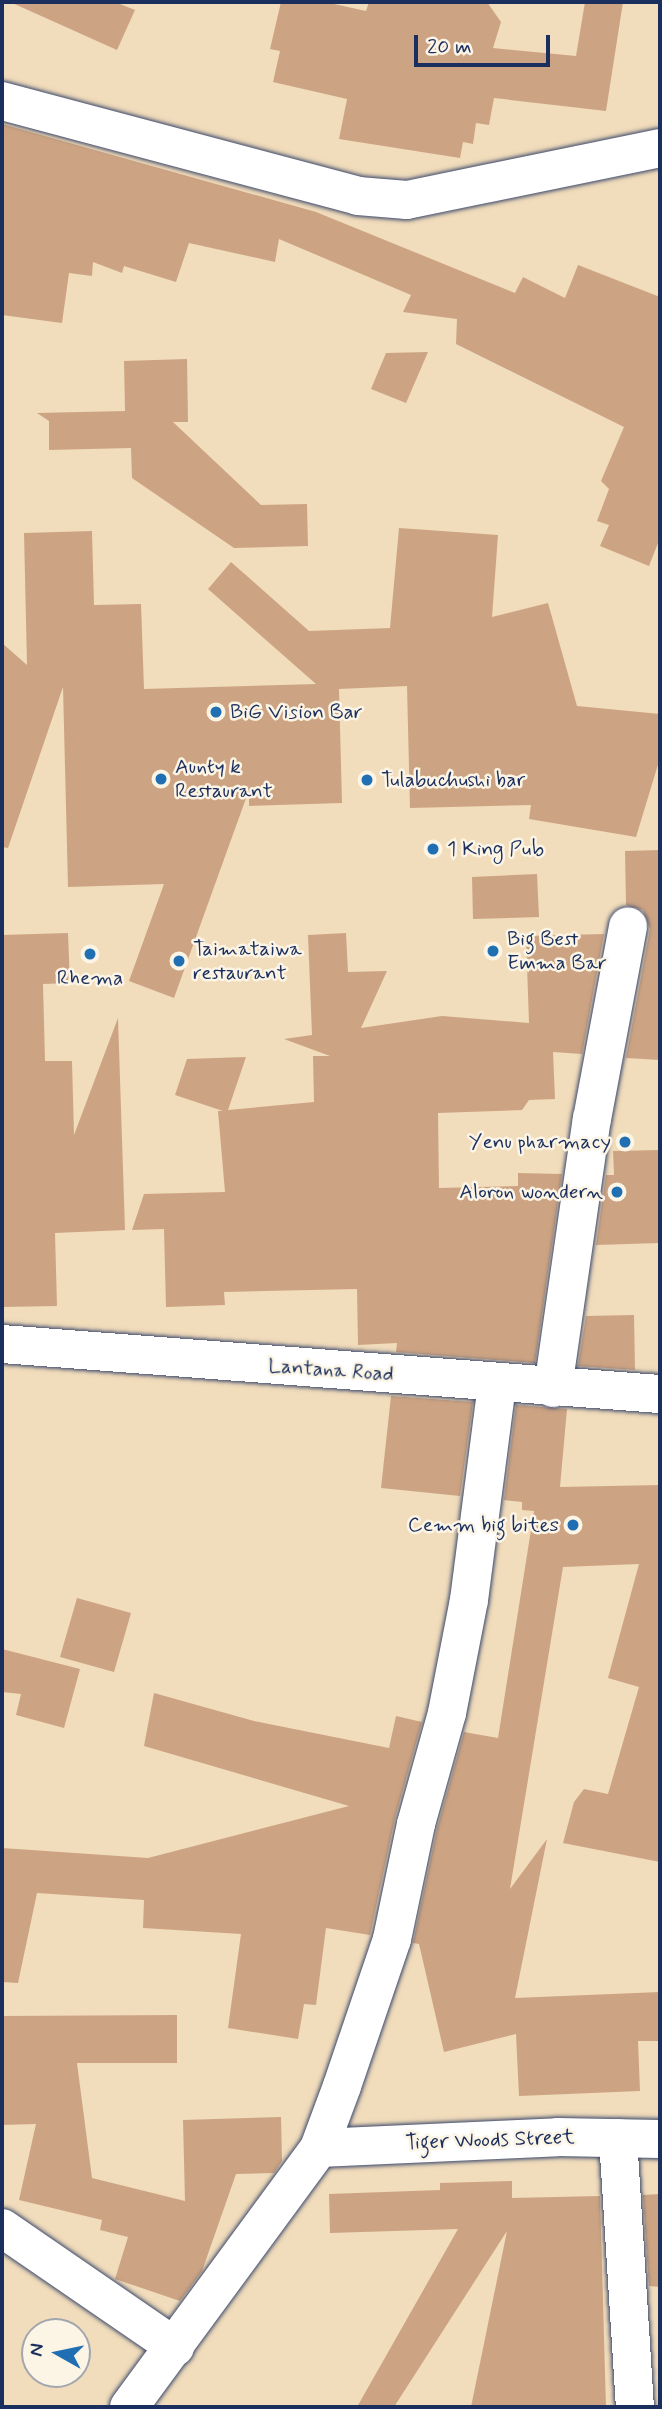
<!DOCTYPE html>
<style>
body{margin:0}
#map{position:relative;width:662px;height:2409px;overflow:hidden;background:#f1dcbb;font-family:Mynerve,sans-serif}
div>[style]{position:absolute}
.building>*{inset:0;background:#cda483}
.roads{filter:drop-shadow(0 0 2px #3b496c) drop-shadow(0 0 2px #3b496c)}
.minor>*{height:38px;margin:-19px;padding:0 19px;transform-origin:19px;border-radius:19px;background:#fff}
.dots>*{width:19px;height:19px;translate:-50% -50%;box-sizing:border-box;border:4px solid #fcf5e5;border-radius:50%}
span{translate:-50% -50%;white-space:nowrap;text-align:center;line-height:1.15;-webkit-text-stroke:5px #fcf5e5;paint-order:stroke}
.poi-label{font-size:21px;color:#1b2f5e}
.left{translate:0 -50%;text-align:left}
.right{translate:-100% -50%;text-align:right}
.street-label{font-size:21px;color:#1b2f5e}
.frame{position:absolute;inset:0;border:4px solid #1b2f5e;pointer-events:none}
.north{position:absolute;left:21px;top:2318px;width:70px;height:70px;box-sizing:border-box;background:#fcf5e5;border:2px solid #a2a6af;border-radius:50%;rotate:279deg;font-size:19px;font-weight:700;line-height:28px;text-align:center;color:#1b2f5e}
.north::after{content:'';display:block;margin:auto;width:24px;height:32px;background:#1f6fb2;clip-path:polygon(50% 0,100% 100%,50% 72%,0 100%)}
.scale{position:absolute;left:414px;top:35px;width:136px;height:32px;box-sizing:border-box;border:4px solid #1b2f5e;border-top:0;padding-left:9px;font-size:21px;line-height:24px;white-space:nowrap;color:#1b2f5e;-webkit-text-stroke:5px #fcf5e5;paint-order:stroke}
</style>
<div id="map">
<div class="building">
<div style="clip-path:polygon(10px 2px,115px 2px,135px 10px,117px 50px)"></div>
<div style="clip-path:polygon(281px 2px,325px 2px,366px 11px,369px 2px,487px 2px,501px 22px,493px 48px,576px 56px,585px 2px,623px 2px,606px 111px,494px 98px,489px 125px,476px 123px,473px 144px,463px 142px,460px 158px,339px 139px,347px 99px,273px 82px,280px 51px,270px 49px)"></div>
<div style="clip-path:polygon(2px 124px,316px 212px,515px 293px,523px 277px,565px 298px,578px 265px,660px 297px,660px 538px,649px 566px,600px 546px,609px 525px,597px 521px,609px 489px,601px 481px,624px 427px,456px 344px,457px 319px,403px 312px,411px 295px,279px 239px,275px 262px,189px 243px,176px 282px,124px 266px,122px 273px,93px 262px,92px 276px,69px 273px,62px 323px,2px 315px)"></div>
<div style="clip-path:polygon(428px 352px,406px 403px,371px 389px,386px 353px)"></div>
<div style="clip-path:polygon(187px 359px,188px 422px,173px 422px,261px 505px,307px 504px,308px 546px,234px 548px,132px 478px,131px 448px,49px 450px,49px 421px,37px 413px,125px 411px,124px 361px)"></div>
<div style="clip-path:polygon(399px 528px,498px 535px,492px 617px,548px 603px,577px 706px,660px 714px,660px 758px,636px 837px,529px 819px,531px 805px,410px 808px,407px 686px,339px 689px,342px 803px,249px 806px,249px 790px,174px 998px,129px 981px,164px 884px,68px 887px,63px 687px,8px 848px,2px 847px,2px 643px,27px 665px,24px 533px,92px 531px,94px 605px,141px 604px,144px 689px,316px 684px,208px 589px,231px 562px,309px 631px,390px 628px)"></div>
<div style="clip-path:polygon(660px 850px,660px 1060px,626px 1058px,650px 929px,643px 910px,626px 905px,625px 851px)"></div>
<div style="clip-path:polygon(537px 874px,539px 917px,473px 919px,472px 877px)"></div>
<div style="clip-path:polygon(68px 933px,70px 983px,43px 984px,45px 1061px,72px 1061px,74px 1135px,118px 1018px,125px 1230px,55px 1233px,57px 1306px,2px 1307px,2px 935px)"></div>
<div style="clip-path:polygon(346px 933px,348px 972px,387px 971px,361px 1028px,442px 1016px,529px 1023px,526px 936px,604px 934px,582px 1054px,553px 1052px,555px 1099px,529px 1100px,522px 1110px,438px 1113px,439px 1188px,518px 1186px,518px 1173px,562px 1174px,535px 1363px,396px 1352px,397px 1343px,358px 1345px,357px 1289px,224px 1292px,225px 1305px,166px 1307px,164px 1229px,132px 1230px,144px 1194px,225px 1192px,218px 1111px,223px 1111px,175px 1095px,187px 1059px,246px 1057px,228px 1110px,314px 1102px,313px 1056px,330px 1056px,284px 1039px,312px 1035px,308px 935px)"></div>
<div style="clip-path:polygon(660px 1150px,660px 1243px,596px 1245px,606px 1175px,614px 1175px,613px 1151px)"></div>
<div style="clip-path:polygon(634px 1315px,635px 1370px,578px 1366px,586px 1316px)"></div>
<div style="clip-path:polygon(391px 1396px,473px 1402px,460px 1496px,381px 1488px)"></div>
<div style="clip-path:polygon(516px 1405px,567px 1409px,560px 1487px,660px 1485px,660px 1862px,563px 1843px,574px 1802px,584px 1789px,608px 1794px,639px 1687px,608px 1678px,639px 1564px,563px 1567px,510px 1889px,547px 1839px,515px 1998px,660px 1992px,660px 2041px,638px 2041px,640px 2091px,519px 2096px,516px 2034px,444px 2052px,419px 1944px,413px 1943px,437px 1829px,464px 1732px,498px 1738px,534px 1511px,522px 1510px,522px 1502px,504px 1500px)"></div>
<div style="clip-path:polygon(77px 1598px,131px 1613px,114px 1672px,60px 1657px)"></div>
<div style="clip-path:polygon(2px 1649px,80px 1669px,64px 1728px,16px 1715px,21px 1694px,2px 1692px)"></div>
<div style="clip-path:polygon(154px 1693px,254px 1721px,389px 1748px,396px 1716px,422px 1722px,395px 1818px,370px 1935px,326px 1928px,316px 2005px,304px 2004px,298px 2039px,228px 2028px,241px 1934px,143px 1928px,144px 1900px,37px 1893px,18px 1983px,2px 1982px,2px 1848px,148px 1858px,349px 1806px,144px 1746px)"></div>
<div style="clip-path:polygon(177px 2015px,177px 2063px,77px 2063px,92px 2178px,185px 2201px,183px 2120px,281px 2117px,282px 2161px,274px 2173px,236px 2174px,202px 2271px,180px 2301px,115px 2279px,128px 2237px,100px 2230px,102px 2220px,19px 2200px,36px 2124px,2px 2125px,2px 2016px)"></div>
<div style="clip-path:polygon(512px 2181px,512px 2198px,600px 2196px,606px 2407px,471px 2407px,507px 2231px,394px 2407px,357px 2407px,458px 2229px,330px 2233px,329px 2194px,440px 2190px,440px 2183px)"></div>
<div style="clip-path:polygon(660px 2194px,660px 2287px,649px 2286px,643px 2195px)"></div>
</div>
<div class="roads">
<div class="minor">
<div style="left:2px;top:101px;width:368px;rotate:14.9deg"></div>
<div style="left:358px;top:196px;width:49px;rotate:4.7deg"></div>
<div style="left:407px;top:200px;width:258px;rotate:-11.6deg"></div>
<div style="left:2px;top:1344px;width:660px;rotate:4.35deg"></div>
<div style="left:553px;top:1388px;width:272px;rotate:-81.8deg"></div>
<div style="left:592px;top:1119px;width:196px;rotate:-79.4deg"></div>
<div style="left:618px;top:2138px;width:270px;rotate:86.4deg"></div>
<div style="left:319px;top:2148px;width:239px;rotate:-2.6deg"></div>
<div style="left:558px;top:2137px;width:102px;rotate:1.1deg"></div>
<div style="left:2px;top:2228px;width:210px;rotate:34.5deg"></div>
<div style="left:129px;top:2407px;width:321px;rotate:-53.7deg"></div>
<div style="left:319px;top:2148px;width:66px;rotate:-69.6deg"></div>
<div style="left:342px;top:2086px;width:155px;rotate:-71.2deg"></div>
<div style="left:392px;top:1939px;width:117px;rotate:-78.2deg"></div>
<div style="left:416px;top:1824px;width:115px;rotate:-74.4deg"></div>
<div style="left:447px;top:1713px;width:115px;rotate:-79deg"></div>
<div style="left:469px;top:1600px;width:219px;rotate:-82.6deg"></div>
</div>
</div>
<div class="dots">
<div style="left:216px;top:712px;background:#1f6fb2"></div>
<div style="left:161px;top:779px;background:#1f6fb2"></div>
<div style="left:367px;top:780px;background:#1f6fb2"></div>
<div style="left:433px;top:849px;background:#1f6fb2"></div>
<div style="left:493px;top:951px;background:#1f6fb2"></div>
<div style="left:90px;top:954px;background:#1f6fb2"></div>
<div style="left:179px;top:961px;background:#1f6fb2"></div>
<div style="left:625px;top:1142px;background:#1f6fb2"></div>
<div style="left:617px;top:1192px;background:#1f6fb2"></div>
<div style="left:573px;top:1525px;background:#1f6fb2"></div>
</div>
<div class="poi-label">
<span class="left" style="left:230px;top:712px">BiG Vision Bar</span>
<span class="left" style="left:175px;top:779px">Aunty k<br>Restaurant</span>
<span class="left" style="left:381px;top:780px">Tulabuchushi bar</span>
<span class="left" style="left:447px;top:849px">1 King Pub</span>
<span class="left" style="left:507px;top:951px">Big Best<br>Emma Bar</span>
<span class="left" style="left:193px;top:961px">Taimataiwa<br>restaurant</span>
<span style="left:90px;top:978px">Rhema</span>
<span class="right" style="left:611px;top:1142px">Yenu pharmacy</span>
<span class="right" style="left:603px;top:1192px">Aloron wondern</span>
<span class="right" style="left:559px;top:1525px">Cemm big bites</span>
</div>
<div class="street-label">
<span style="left:331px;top:1370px;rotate:4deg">Lantana Road</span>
<span style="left:490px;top:2140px;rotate:-2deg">Tiger Woods Street</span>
</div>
<div class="frame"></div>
<div class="north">N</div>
<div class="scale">20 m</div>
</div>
